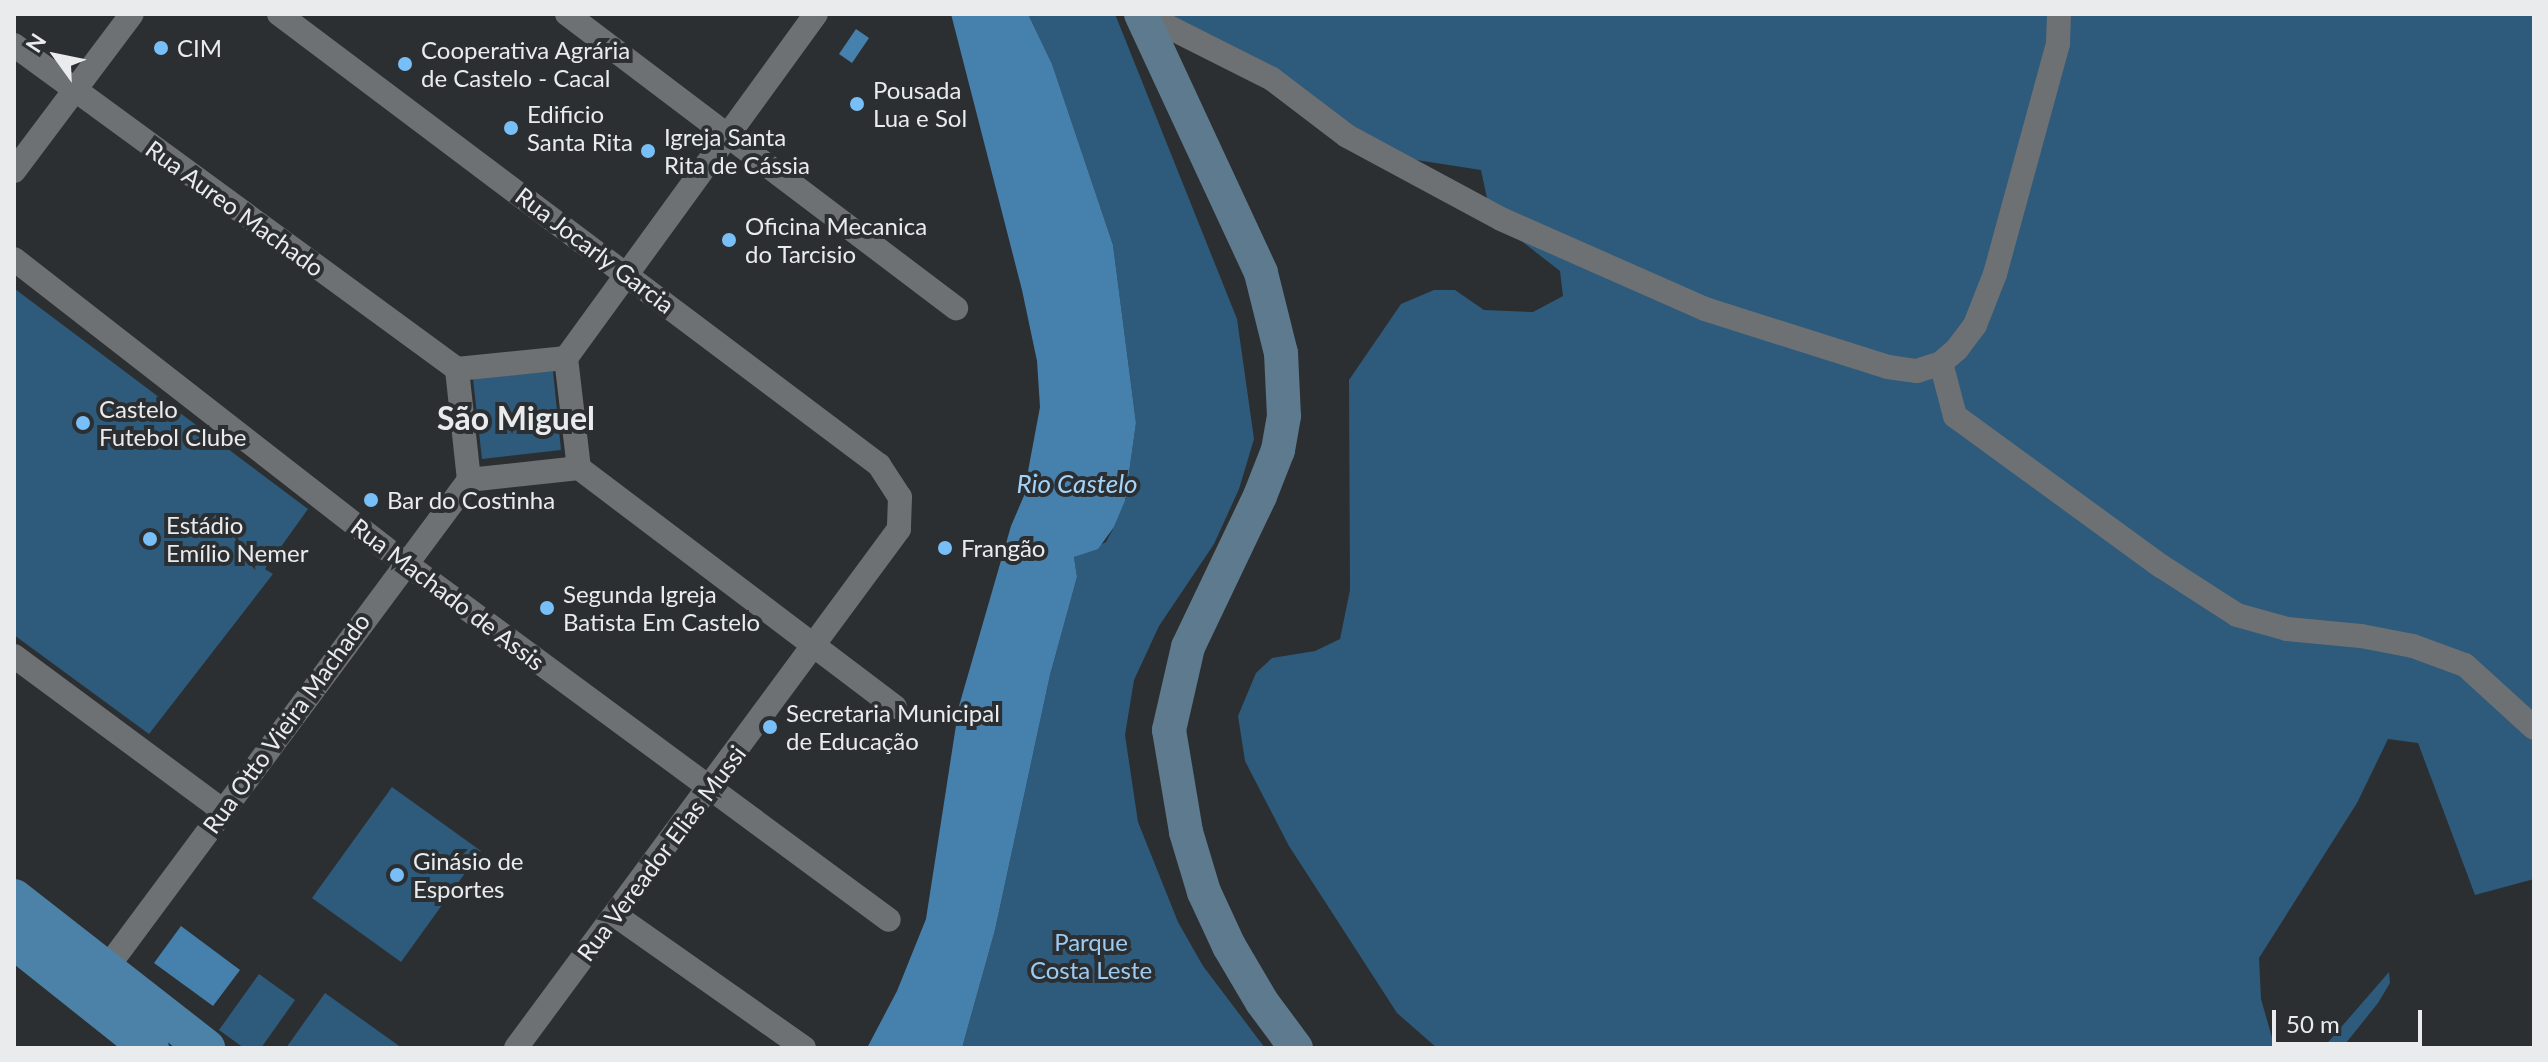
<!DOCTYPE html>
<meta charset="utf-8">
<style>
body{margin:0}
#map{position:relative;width:2548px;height:1062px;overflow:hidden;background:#2c2f31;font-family:Lato,sans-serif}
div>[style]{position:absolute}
.green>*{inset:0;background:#2e5a7b}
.water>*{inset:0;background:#4680ac}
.minor>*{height:24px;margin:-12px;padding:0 12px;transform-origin:12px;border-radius:12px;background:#6d7174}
.secondary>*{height:34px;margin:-17px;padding:0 17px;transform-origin:17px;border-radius:17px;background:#5d7a8e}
.primary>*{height:38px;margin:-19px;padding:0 19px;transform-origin:19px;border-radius:19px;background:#4d82a8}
.dots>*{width:22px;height:22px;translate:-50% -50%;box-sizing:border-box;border:4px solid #2c2f31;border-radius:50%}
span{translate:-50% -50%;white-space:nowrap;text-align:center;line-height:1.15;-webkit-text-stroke:8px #2c2f31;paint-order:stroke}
.poi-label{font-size:24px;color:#e9ebed}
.left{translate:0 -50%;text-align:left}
.street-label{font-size:24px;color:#e9ebed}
.park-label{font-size:24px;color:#9ccbf1}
.water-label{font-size:26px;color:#a4d3f9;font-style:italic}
.district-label{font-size:32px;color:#e9ebed;font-weight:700}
.frame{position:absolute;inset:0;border:16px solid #e9ebed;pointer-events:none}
.north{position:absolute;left:16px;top:16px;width:80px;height:80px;-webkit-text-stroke:6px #2c2f31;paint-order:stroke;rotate:303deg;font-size:22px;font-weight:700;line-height:32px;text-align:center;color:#e9ebed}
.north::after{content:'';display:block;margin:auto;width:28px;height:36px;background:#e9ebed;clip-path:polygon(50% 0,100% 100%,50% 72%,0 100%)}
.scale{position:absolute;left:2272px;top:1010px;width:150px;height:36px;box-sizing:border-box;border:4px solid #e9ebed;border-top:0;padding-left:10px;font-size:24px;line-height:28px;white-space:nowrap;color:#e9ebed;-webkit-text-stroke:6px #2c2f31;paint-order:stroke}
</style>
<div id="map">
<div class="green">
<div style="clip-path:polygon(1028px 14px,1115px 14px,1237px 319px,1254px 439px,1239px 489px,1214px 544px,1159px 626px,1134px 680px,1125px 735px,1138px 822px,1178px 922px,1203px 966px,1265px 1048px,962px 1048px,995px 930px,1050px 675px,1077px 577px,1074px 557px,1106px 542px,1114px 527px,1125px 501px,1136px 423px,1113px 245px,1052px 64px)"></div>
<div style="clip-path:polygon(1171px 14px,2534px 14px,2534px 879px,2475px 895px,2418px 743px,2388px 739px,2357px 803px,2259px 958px,2261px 999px,2275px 1048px,1437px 1048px,1397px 1013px,1289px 846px,1245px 761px,1238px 716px,1256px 673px,1272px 658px,1315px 651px,1340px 639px,1350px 590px,1349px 380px,1401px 304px,1434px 290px,1455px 290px,1484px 310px,1533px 312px,1563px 296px,1560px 271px,1506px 229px,1488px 203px,1481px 170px,1371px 153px,1173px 20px)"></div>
<div style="clip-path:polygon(15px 289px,308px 509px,265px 569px,273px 574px,149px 734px,14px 635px)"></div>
<div style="clip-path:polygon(553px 371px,561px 450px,482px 459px,473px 379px)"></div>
<div style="clip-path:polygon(392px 787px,481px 851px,401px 962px,312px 898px)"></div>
<div style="clip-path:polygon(2389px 972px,2390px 983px,2378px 1003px,2342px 1048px,2323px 1048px)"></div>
<div style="clip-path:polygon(259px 974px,295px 1000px,261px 1048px,244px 1048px,219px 1030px)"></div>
<div style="clip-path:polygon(325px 993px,402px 1048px,286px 1048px)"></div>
</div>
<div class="water">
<div style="clip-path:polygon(951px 14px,1028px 14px,1052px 64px,1113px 245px,1136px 423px,1125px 501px,1114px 527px,1098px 549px,1074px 557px,1077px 577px,1050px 675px,995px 930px,962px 1048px,867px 1048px,897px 991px,926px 919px,959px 706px,1011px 526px,1023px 498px,1040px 407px,1037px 361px,1022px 290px)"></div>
<div style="clip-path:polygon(856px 29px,869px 38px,852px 63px,839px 54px)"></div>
<div style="clip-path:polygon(181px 926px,240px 970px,213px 1006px,154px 963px)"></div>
</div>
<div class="minor">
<div style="left:279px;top:14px;width:751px;rotate:36.93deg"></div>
<div style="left:879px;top:465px;width:38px;rotate:57deg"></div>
<div style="left:900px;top:497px;width:32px;rotate:92deg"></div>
<div style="left:899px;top:529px;width:645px;rotate:126.43deg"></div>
<div style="left:567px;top:14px;width:488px;rotate:37.1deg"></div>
<div style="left:1143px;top:14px;width:144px;rotate:26.7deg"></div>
<div style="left:1272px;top:79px;width:94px;rotate:37.2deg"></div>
<div style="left:1347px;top:136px;width:175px;rotate:28.3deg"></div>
<div style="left:1501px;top:219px;width:223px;rotate:23.8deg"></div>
<div style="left:1705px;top:309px;width:192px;rotate:17.6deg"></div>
<div style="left:1888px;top:367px;width:29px;rotate:8deg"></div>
<div style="left:1917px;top:371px;width:25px;rotate:-18deg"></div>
<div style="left:1941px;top:363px;width:21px;rotate:-41deg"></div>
<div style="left:1957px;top:349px;width:30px;rotate:-53deg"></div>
<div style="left:1975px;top:325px;width:55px;rotate:-68.6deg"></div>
<div style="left:1995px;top:274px;width:239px;rotate:-74.7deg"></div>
<div style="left:2058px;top:43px;width:29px;rotate:-88deg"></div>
<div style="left:14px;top:45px;width:549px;rotate:36.18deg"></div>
<div style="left:14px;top:171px;width:196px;rotate:-53.1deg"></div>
<div style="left:14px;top:259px;width:495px;rotate:37.9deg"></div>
<div style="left:405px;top:563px;width:601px;rotate:36.41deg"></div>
<div style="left:566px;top:358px;width:111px;rotate:83.3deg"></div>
<div style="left:579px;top:468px;width:111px;rotate:173.8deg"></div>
<div style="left:469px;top:480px;width:112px;rotate:-96.2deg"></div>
<div style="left:457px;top:369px;width:110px;rotate:-5.8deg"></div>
<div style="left:566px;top:358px;width:425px;rotate:-54deg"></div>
<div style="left:1941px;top:363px;width:55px;rotate:75.2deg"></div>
<div style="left:1955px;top:416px;width:255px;rotate:36.1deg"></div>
<div style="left:2161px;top:566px;width:90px;rotate:32.8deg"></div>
<div style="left:2237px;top:615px;width:52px;rotate:15.6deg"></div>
<div style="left:2287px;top:629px;width:74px;rotate:5.4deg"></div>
<div style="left:2361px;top:636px;width:53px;rotate:10.9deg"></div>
<div style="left:2413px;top:646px;width:55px;rotate:20.1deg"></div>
<div style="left:2465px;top:665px;width:93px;rotate:42.4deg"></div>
<div style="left:579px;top:468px;width:396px;rotate:37.1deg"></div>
<div style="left:14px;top:656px;width:259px;rotate:36.5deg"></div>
<div style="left:615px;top:915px;width:231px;rotate:35.1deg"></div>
<div style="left:106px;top:969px;width:609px;rotate:-53.41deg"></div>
</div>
<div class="secondary">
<div style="left:1141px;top:14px;width:285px;rotate:65.1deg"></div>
<div style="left:1261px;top:273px;width:82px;rotate:76deg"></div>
<div style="left:1281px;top:353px;width:63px;rotate:87.3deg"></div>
<div style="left:1284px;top:416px;width:35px;rotate:100deg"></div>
<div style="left:1278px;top:450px;width:49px;rotate:111.4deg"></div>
<div style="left:1260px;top:496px;width:167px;rotate:115.5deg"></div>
<div style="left:1188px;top:647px;width:85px;rotate:102.9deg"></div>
<div style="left:1169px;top:730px;width:103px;rotate:80.5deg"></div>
<div style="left:1186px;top:832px;width:63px;rotate:73.3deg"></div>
<div style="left:1204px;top:892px;width:60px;rotate:65.2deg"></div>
<div style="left:1229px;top:946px;width:65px;rotate:59.5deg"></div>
<div style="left:1262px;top:1002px;width:57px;rotate:53.5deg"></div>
</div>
<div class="primary">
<div style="left:14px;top:898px;width:244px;rotate:38deg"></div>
<div style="left:14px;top:940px;width:174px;rotate:38.5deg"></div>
</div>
<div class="dots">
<div style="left:161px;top:48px;background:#78bff7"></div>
<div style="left:405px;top:64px;background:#78bff7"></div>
<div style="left:857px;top:104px;background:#78bff7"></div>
<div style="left:511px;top:128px;background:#78bff7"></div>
<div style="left:648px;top:151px;background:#78bff7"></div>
<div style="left:729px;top:240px;background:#78bff7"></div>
<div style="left:83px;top:423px;background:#78bff7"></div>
<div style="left:371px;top:500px;background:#78bff7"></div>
<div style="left:150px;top:539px;background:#78bff7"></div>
<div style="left:945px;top:548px;background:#78bff7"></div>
<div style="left:547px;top:608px;background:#78bff7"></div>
<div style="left:770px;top:727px;background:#78bff7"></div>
<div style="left:397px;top:875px;background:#78bff7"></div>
</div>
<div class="poi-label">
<span class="left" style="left:177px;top:48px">CIM</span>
<span class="left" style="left:421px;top:64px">Cooperativa Agrária<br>de Castelo - Cacal</span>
<span class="left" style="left:873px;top:104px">Pousada<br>Lua e Sol</span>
<span class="left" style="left:527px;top:128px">Edificio<br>Santa Rita</span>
<span class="left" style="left:664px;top:151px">Igreja Santa<br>Rita de Cássia</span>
<span class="left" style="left:745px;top:240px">Oficina Mecanica<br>do Tarcisio</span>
<span class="left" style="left:99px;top:423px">Castelo<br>Futebol Clube</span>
<span class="left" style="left:387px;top:500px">Bar do Costinha</span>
<span class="left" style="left:166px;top:539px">Estádio<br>Emílio Nemer</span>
<span class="left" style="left:961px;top:548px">Frangão</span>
<span class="left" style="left:563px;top:608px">Segunda Igreja<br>Batista Em Castelo</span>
<span class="left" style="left:786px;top:727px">Secretaria Municipal<br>de Educação</span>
<span class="left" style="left:413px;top:875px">Ginásio de<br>Esportes</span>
</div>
<div class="street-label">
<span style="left:235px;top:208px;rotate:36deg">Rua Aureo Machado</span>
<span style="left:595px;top:250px;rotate:37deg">Rua Jocarly Garcia</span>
<span style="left:448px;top:594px;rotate:37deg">Rua Machado de Assis</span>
<span style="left:286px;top:723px;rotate:-54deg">Rua Otto Vieira Machado</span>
<span style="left:661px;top:853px;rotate:-53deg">Rua Vereador Elias Mussi</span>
</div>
<div class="park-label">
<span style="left:1091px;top:956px">Parque<br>Costa Leste</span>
</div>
<div class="water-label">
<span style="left:1077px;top:484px">Rio Castelo</span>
</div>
<div class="district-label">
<span style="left:516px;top:418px">São Miguel</span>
</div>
<div class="frame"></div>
<div class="north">N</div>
<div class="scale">50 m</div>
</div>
